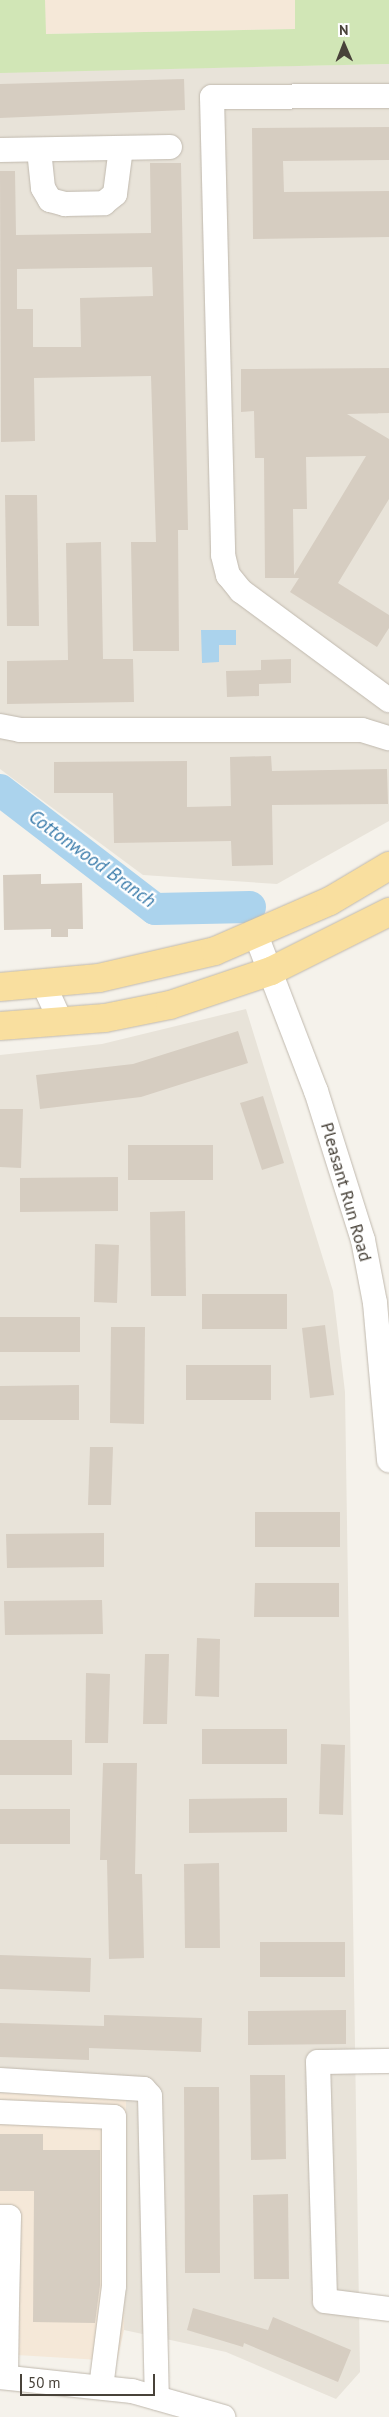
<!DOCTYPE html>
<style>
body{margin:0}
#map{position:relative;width:389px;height:2417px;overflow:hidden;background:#f5f2eb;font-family:"PT Sans",sans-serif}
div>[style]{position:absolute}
.residential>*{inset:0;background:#e8e3d9}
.commercial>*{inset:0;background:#f5e8d8}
.green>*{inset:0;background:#d1e6b6}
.water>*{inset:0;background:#abd3ed}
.river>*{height:32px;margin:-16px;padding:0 16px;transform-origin:16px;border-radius:16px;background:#abd3ed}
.building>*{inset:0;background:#d6cdc1}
.roads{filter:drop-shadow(0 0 1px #c0b9ae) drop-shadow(0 0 1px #c0b9ae)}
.minor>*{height:24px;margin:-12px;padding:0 12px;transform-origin:12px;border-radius:12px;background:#fff}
.major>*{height:28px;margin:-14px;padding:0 14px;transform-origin:14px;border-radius:14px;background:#f9df9f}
span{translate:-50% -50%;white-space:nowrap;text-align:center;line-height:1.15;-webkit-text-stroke:4.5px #fff;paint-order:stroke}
.street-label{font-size:18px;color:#484239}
.water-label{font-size:19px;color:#3578a8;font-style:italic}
.north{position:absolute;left:319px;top:20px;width:50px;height:50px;-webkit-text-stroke:4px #fff;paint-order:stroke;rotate:359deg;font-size:14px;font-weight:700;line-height:20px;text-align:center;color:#484239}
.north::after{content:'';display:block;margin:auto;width:18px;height:22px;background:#484239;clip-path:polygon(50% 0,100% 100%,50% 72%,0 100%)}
.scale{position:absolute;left:20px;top:2374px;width:135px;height:22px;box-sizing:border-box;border:2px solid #484239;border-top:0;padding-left:6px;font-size:15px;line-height:18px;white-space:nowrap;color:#484239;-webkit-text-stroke:4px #fff;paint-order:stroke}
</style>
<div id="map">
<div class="residential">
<div style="clip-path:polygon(389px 64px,389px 821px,277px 884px,143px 875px,0 769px,0 72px)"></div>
<div style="clip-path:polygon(246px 1009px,333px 1291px,345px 1392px,360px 2372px,336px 2399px,226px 2352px,124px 2330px,126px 2097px,0 2093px,0 1055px,102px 1044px)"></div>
</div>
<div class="commercial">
<div style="clip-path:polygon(45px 0,295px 0,296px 29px,45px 34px)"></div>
<div style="clip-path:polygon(0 2093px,126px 2097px,124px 2330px,117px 2361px,0 2354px)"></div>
</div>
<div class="green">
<div style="clip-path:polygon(0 0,45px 0,46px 34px,295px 29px,295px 0,389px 0,389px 64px,0 73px)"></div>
</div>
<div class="water">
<div style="clip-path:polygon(201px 630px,236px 630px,236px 645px,219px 645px,219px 662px,202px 663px)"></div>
</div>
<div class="river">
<div style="left:0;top:790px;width:195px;rotate:37.5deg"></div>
<div style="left:155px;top:909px;width:95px;rotate:-1.2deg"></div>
</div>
<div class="building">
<div style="clip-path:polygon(184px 79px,185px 110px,0 118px,0 84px)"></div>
<div style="clip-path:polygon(389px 127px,389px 160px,283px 161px,284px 192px,389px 191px,389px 237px,253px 239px,252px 128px)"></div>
<div style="clip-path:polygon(evenodd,150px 163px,181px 163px,188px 530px,178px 530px,179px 651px,133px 651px,131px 542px,156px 542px,151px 376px,34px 378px,35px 441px,1px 442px,0 171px,15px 171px,16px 235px,151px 233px,150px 163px,152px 267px,153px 296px,80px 298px,81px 347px,33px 347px,33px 309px,17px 309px,17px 269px,152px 267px)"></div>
<div style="clip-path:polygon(evenodd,389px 368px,389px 413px,347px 414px,389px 439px,389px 499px,338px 583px,389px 615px,389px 628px,377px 647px,290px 592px,299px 578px,265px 578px,264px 458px,255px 458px,254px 411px,241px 412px,241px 369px,389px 368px,366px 456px,322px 529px,294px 575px,293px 509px,307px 509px,306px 457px,366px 456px)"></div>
<div style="clip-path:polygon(5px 495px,37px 495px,39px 626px,7px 626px)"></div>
<div style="clip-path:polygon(101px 542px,103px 659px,133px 659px,134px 702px,7px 704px,7px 661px,68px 660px,66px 543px)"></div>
<div style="clip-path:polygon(291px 659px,291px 683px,259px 684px,259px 696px,227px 697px,226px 671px,261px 670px,261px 660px)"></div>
<div style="clip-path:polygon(271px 756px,272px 771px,387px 769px,388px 804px,272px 805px,273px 865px,232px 866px,231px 841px,114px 843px,113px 793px,54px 793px,54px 762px,187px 761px,187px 807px,231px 806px,230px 757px)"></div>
<div style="clip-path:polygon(41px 874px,41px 884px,82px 883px,83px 929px,68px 929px,68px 937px,51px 937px,51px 929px,4px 930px,3px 875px)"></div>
<div style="clip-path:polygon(238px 1031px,248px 1063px,141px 1097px,40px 1109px,36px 1075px,133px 1064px)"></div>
<div style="clip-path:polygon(263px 1096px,284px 1163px,262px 1170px,240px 1103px)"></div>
<div style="clip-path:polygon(0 1109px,23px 1109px,21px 1168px,0 1167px)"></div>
<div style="clip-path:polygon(128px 1145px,213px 1145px,213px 1180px,128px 1180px)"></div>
<div style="clip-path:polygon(118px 1177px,118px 1211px,20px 1212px,20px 1178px)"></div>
<div style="clip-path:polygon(185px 1211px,186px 1296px,151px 1296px,150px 1212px)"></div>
<div style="clip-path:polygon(95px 1244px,119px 1245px,117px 1303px,94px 1302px)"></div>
<div style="clip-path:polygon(202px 1294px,287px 1294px,287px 1329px,202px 1329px)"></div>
<div style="clip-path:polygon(0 1317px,80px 1317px,80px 1352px,0 1352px)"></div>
<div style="clip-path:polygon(325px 1325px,334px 1395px,310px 1398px,302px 1328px)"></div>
<div style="clip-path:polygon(111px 1327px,145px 1327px,144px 1424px,110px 1423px)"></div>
<div style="clip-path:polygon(186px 1365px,271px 1365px,271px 1400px,186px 1400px)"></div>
<div style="clip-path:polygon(79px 1385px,79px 1420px,0 1420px,0 1386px)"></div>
<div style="clip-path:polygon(90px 1447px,113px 1447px,111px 1505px,88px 1505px)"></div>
<div style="clip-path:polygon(255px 1512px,340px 1512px,340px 1547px,255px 1547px)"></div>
<div style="clip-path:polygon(104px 1533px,104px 1567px,7px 1568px,6px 1534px)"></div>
<div style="clip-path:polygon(255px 1583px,339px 1583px,339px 1617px,254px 1617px)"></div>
<div style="clip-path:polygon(102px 1600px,103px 1634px,5px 1635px,4px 1601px)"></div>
<div style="clip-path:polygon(197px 1638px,220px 1639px,219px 1697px,195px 1696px)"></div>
<div style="clip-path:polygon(145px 1654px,169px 1654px,167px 1724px,143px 1724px)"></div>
<div style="clip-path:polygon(86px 1673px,110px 1674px,108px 1743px,85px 1743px)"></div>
<div style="clip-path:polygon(202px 1729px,287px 1729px,287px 1764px,202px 1764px)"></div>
<div style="clip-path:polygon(0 1740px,72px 1740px,72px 1775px,0 1775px)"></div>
<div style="clip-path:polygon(321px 1744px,345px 1745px,343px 1815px,319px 1814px)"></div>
<div style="clip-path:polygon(103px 1763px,137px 1763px,135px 1874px,142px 1874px,144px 1958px,109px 1959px,107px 1860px,100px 1860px)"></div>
<div style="clip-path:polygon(287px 1798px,287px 1832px,189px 1833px,189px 1799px)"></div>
<div style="clip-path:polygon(0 1809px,70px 1809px,70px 1844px,0 1844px)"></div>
<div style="clip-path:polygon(219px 1863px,220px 1948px,185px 1948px,184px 1864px)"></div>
<div style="clip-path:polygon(260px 1942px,345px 1942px,345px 1977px,260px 1977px)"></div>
<div style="clip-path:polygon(0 1955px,91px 1958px,90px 1992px,0 1989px)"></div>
<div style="clip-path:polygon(346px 2010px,346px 2044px,248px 2045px,248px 2011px)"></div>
<div style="clip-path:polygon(104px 2015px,202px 2018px,201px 2052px,89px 2048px,89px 2060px,0 2057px,0 2023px,104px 2026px)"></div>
<div style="clip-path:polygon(250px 2075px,285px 2075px,286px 2159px,251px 2160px)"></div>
<div style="clip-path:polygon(184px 2087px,219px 2087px,220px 2273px,185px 2273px)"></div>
<div style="clip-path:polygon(0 2134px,43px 2134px,43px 2150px,100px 2150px,100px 2285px,95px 2323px,33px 2322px,34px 2191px,0 2191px)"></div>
<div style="clip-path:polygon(288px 2194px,289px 2279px,254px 2279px,253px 2195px)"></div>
<div style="clip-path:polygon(193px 2308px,268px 2330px,273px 2317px,351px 2350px,338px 2382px,244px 2343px,243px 2347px,187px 2330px)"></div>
</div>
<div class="roads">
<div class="minor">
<div style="left:389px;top:96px;width:177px;rotate:179.7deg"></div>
<div style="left:212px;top:97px;width:458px;rotate:88.6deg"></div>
<div style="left:223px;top:555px;width:21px;rotate:76deg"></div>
<div style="left:228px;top:575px;width:21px;rotate:51deg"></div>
<div style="left:241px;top:591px;width:184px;rotate:36.4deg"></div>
<div style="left:0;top:150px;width:170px;rotate:-1deg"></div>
<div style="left:39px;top:150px;width:38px;rotate:84deg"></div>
<div style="left:43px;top:188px;width:14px;rotate:60deg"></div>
<div style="left:50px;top:200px;width:16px;rotate:15deg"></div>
<div style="left:65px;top:204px;width:39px;rotate:-1deg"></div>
<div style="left:104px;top:203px;width:14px;rotate:-39deg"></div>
<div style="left:115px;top:194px;width:46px;rotate:-82.6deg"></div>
<div style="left:0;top:726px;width:20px;rotate:11deg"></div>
<div style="left:20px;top:730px;width:342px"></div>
<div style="left:362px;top:730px;width:28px;rotate:17deg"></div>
<div style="left:256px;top:935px;width:167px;rotate:69deg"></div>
<div style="left:316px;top:1091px;width:156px;rotate:72.5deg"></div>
<div style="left:363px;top:1240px;width:64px;rotate:79.2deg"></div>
<div style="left:375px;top:1303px;width:158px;rotate:84.9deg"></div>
<div style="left:44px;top:985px;width:41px;rotate:65.3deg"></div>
<div style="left:389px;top:2061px;width:71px;rotate:179.2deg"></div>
<div style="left:318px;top:2062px;width:239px;rotate:88.3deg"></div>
<div style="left:325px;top:2301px;width:64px;rotate:7.1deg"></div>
<div style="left:0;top:2080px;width:144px;rotate:3.6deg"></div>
<div style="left:144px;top:2089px;width:9px;rotate:49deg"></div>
<div style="left:150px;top:2096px;width:302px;rotate:88.7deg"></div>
<div style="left:0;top:2112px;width:114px;rotate:2.5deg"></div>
<div style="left:114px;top:2117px;width:169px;rotate:90deg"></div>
<div style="left:114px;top:2286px;width:102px;rotate:97.3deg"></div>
<div style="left:0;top:2217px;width:9px"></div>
<div style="left:9px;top:2217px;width:85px;rotate:91.3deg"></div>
<div style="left:7px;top:2302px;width:7px;rotate:180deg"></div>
<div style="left:0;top:2377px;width:133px;rotate:6.1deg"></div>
<div style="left:132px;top:2391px;width:95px;rotate:15.9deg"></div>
<div style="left:6px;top:2377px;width:75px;rotate:-89.2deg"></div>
</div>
<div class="major">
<div style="left:0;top:987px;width:99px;rotate:-5.2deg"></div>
<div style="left:99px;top:978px;width:119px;rotate:-13.1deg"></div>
<div style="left:215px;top:951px;width:125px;rotate:-23.5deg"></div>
<div style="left:330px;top:901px;width:69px;rotate:-30.7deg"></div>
<div style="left:0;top:1026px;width:105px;rotate:-4.4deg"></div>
<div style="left:105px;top:1018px;width:66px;rotate:-11.3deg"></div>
<div style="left:170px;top:1005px;width:107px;rotate:-18.6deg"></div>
<div style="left:271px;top:971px;width:132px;rotate:-26.6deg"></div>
</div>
</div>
<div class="street-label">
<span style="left:346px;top:1192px;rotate:74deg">Pleasant Run Road</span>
</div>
<div class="water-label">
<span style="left:92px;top:859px;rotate:36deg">Cottonwood Branch</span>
</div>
<div class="north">N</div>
<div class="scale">50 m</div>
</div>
